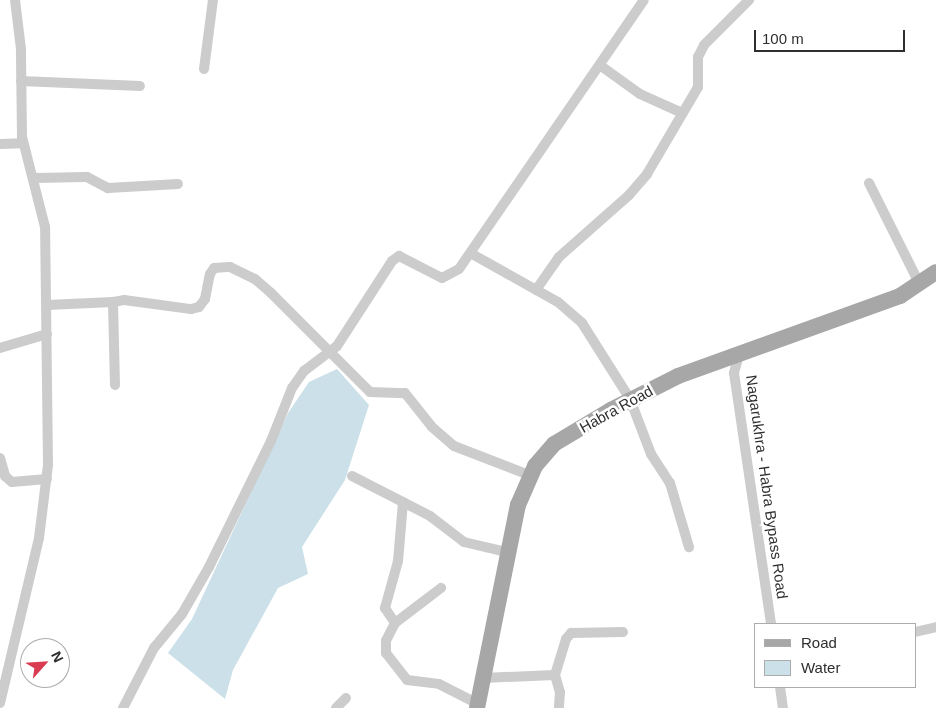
<!DOCTYPE html>
<style>
body{margin:0}
#map{position:relative;width:936px;height:708px;overflow:hidden;background:#fff;font-family:Helvetica,sans-serif}
div>[style]{position:absolute}
.water>*{inset:0;background:#cbe0e9}
.minor>*{height:10px;margin:-5px;padding:0 5px;transform-origin:5px;border-radius:5px;background:#ccc}
.primary>*{height:16px;margin:-8px;padding:0 8px;transform-origin:8px;border-radius:8px;background:#a7a7a7}
span{translate:-50% -50%;white-space:nowrap;text-align:center;line-height:1.15;-webkit-text-stroke:5px #fff;paint-order:stroke}
.street-label{font-size:15px;color:#2f2f2f}
.legend{position:absolute;left:754px;top:623px;width:162px;height:65px;box-sizing:border-box;background:#fff;border:1px solid #acacac;margin:0;padding:6px 9px;list-style:none;font-size:15px;color:#2f2f2f}
.legend li{display:flex;align-items:center;gap:10px;height:25px}
.legend b{width:25px;border:1px solid #acacac}
.north{position:absolute;left:20px;top:638px;width:50px;height:50px;box-sizing:border-box;background:#fff;border:1px solid #acacac;border-radius:50%;rotate:64deg;font-size:14px;font-weight:700;line-height:20px;text-align:center;color:#2f2f2f}
.north::after{content:'';display:block;margin:auto;width:18px;height:22px;background:#da3d52;clip-path:polygon(50% 0,100% 100%,50% 72%,0 100%)}
.scale{position:absolute;left:754px;top:30px;width:151px;height:22px;box-sizing:border-box;border:2px solid #2f2f2f;border-top:0;padding-left:6px;font-size:15px;line-height:18px;white-space:nowrap;color:#2f2f2f;-webkit-text-stroke:4px #fff;paint-order:stroke}
</style>
<div id="map">
<div class="water">
<div style="clip-path:polygon(337px 369px,369px 405px,345px 480px,302px 547px,308px 574px,278px 588px,233px 670px,225px 699px,168px 653px,192px 619px,288px 413px,309px 382px)"></div>
</div>
<div class="minor">
<div style="left:601px;top:66px;width:48px;rotate:35.7deg"></div>
<div style="left:640px;top:94px;width:46px;rotate:24.3deg"></div>
<div style="left:204px;top:69px;width:70px;rotate:-82.6deg"></div>
<div style="left:21px;top:81px;width:119px;rotate:2.4deg"></div>
<div style="left:0;top:144px;width:23px;rotate:-2deg"></div>
<div style="left:34px;top:178px;width:53px;rotate:-1.1deg"></div>
<div style="left:87px;top:177px;width:24px;rotate:28deg"></div>
<div style="left:108px;top:188px;width:70px;rotate:-3.3deg"></div>
<div style="left:869px;top:183px;width:112px;rotate:63.4deg"></div>
<div style="left:472px;top:254px;width:98px;rotate:29.2deg"></div>
<div style="left:558px;top:302px;width:32px;rotate:41deg"></div>
<div style="left:582px;top:323px;width:90px;rotate:57.7deg"></div>
<div style="left:630px;top:399px;width:59px;rotate:69.1deg"></div>
<div style="left:651px;top:454px;width:35px;rotate:57deg"></div>
<div style="left:670px;top:483px;width:67px;rotate:73.5deg"></div>
<div style="left:536px;top:290px;width:40px;rotate:-55.1deg"></div>
<div style="left:559px;top:257px;width:94px;rotate:-41.5deg"></div>
<div style="left:629px;top:195px;width:28px;rotate:-49deg"></div>
<div style="left:647px;top:174px;width:101px;rotate:-59.6deg"></div>
<div style="left:698px;top:87px;width:30px;rotate:-90deg"></div>
<div style="left:698px;top:57px;width:13px;rotate:-63deg"></div>
<div style="left:704px;top:45px;width:64px;rotate:-45deg"></div>
<div style="left:47px;top:305px;width:66px;rotate:-2.6deg"></div>
<div style="left:0;top:348px;width:49px;rotate:-16.6deg"></div>
<div style="left:739px;top:355px;width:19px;rotate:106deg"></div>
<div style="left:734px;top:373px;width:254px;rotate:81.6deg"></div>
<div style="left:115px;top:385px;width:83px;rotate:-91.4deg"></div>
<div style="left:113px;top:302px;width:11px;rotate:-10deg"></div>
<div style="left:124px;top:300px;width:68px;rotate:7.7deg"></div>
<div style="left:191px;top:309px;width:8px;rotate:-14deg"></div>
<div style="left:199px;top:307px;width:10px;rotate:-53deg"></div>
<div style="left:205px;top:299px;width:25px;rotate:-79deg"></div>
<div style="left:210px;top:274px;width:7px;rotate:-56deg"></div>
<div style="left:214px;top:268px;width:16px;rotate:-4deg"></div>
<div style="left:230px;top:267px;width:28px;rotate:26deg"></div>
<div style="left:255px;top:279px;width:21px;rotate:41deg"></div>
<div style="left:271px;top:293px;width:140px;rotate:45deg"></div>
<div style="left:370px;top:392px;width:35px;rotate:2deg"></div>
<div style="left:405px;top:393px;width:43px;rotate:51.5deg"></div>
<div style="left:432px;top:427px;width:29px;rotate:41deg"></div>
<div style="left:454px;top:446px;width:80px;rotate:21.1deg"></div>
<div style="left:0;top:458px;width:19px;rotate:74deg"></div>
<div style="left:5px;top:476px;width:9px;rotate:41deg"></div>
<div style="left:12px;top:482px;width:35px;rotate:-5deg"></div>
<div style="left:352px;top:476px;width:88px;rotate:27.1deg"></div>
<div style="left:430px;top:516px;width:43px;rotate:37.4deg"></div>
<div style="left:464px;top:542px;width:43px;rotate:13.4deg"></div>
<div style="left:403px;top:502px;width:59px;rotate:94.8deg"></div>
<div style="left:398px;top:561px;width:49px;rotate:105.5deg"></div>
<div style="left:385px;top:608px;width:18px;rotate:56deg"></div>
<div style="left:395px;top:623px;width:20px;rotate:117deg"></div>
<div style="left:386px;top:641px;width:12px;rotate:90deg"></div>
<div style="left:386px;top:653px;width:34px;rotate:52deg"></div>
<div style="left:407px;top:680px;width:32px;rotate:7deg"></div>
<div style="left:439px;top:684px;width:44px;rotate:27.1deg"></div>
<div style="left:395px;top:623px;width:58px;rotate:-37.3deg"></div>
<div style="left:915px;top:632px;width:22px;rotate:-13deg"></div>
<div style="left:555px;top:675px;width:18px;rotate:74deg"></div>
<div style="left:560px;top:692px;width:16px;rotate:94deg"></div>
<div style="left:483px;top:678px;width:72px;rotate:-2.4deg"></div>
<div style="left:555px;top:675px;width:38px;rotate:-73deg"></div>
<div style="left:566px;top:639px;width:8px;rotate:-50deg"></div>
<div style="left:571px;top:633px;width:52px;rotate:-1.1deg"></div>
<div style="left:780px;top:687px;width:21px;rotate:82deg"></div>
<div style="left:0;top:703px;width:170px;rotate:-76.7deg"></div>
<div style="left:39px;top:538px;width:74px;rotate:-83deg"></div>
<div style="left:48px;top:465px;width:238px;rotate:-90.7deg"></div>
<div style="left:45px;top:227px;width:93px;rotate:-104.3deg"></div>
<div style="left:22px;top:137px;width:88px;rotate:-90.7deg"></div>
<div style="left:21px;top:49px;width:49px;rotate:-97deg"></div>
<div style="left:123px;top:708px;width:68px;rotate:-62.7deg"></div>
<div style="left:154px;top:648px;width:44px;rotate:-50.5deg"></div>
<div style="left:182px;top:614px;width:54px;rotate:-60.1deg"></div>
<div style="left:209px;top:567px;width:140px;rotate:-63.8deg"></div>
<div style="left:271px;top:441px;width:57px;rotate:-68.4deg"></div>
<div style="left:292px;top:388px;width:21px;rotate:-55deg"></div>
<div style="left:304px;top:371px;width:41px;rotate:-37.1deg"></div>
<div style="left:337px;top:346px;width:101px;rotate:-57.1deg"></div>
<div style="left:392px;top:261px;width:9px;rotate:-36deg"></div>
<div style="left:399px;top:256px;width:48px;rotate:27.1deg"></div>
<div style="left:442px;top:278px;width:19px;rotate:-28deg"></div>
<div style="left:459px;top:269px;width:326px;rotate:-55.5deg"></div>
<div style="left:336px;top:708px;width:14px;rotate:-45deg"></div>
</div>
<div class="primary">
<div style="left:477px;top:708px;width:207px;rotate:-78.6deg"></div>
<div style="left:518px;top:505px;width:43px;rotate:-66.4deg"></div>
<div style="left:535px;top:466px;width:29px;rotate:-49deg"></div>
<div style="left:554px;top:444px;width:66px;rotate:-30.8deg"></div>
<div style="left:611px;top:410px;width:75px;rotate:-26.9deg"></div>
<div style="left:678px;top:376px;width:236px;rotate:-19.8deg"></div>
<div style="left:900px;top:296px;width:43px;rotate:-33.7deg"></div>
</div>
<div class="street-label">
<span style="left:616px;top:409px;rotate:-29deg">Habra Road</span>
<span style="left:767px;top:487px;rotate:82deg">Nagarukhra - Habra Bypass Road</span>
</div>
<ul class="legend">
<li><b style="height:6px;background:#a7a7a7"></b>Road</li>
<li><b style="height:14px;background:#cbe0e9"></b>Water</li>
</ul>
<div class="north">N</div>
<div class="scale">100 m</div>
</div>
